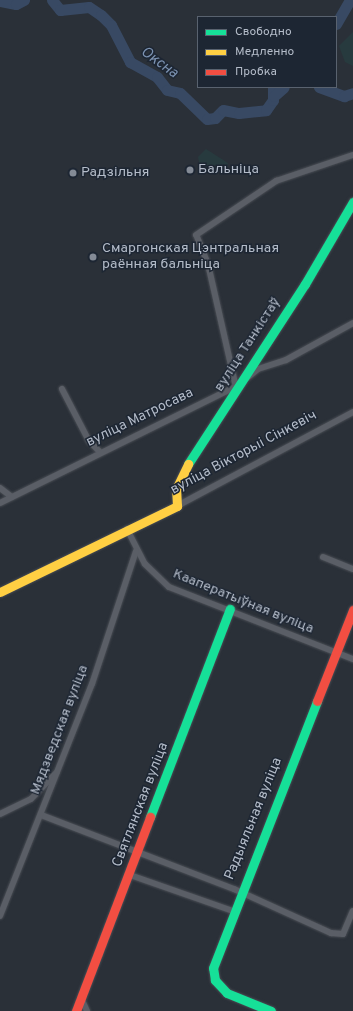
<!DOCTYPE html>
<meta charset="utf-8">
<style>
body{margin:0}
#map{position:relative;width:353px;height:1011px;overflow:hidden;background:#2a3038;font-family:Overpass,sans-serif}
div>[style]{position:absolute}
.green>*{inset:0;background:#273a3e}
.river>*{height:11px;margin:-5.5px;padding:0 5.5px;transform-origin:5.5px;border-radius:5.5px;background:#384963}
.roads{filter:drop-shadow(0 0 1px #484c53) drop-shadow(0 0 1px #484c53)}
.street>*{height:6px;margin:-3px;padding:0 3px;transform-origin:3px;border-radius:3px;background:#5a5e66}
.fast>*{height:9px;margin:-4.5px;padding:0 4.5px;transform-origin:4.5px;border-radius:4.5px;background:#16e098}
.slow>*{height:9px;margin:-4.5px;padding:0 4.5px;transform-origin:4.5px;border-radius:4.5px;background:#ffcf43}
.jam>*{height:9px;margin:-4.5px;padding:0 4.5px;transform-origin:4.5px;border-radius:4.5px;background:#f24e42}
.dots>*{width:11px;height:11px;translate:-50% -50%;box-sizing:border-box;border:2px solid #1d2633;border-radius:50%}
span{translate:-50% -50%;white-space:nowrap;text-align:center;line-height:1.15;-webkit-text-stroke:3px #1d2633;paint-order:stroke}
.poi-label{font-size:14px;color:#b4bcc9}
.left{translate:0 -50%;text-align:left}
.street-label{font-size:14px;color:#b4bcc9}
.water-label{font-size:15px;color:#7c92b1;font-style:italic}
.legend{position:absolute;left:197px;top:16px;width:140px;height:72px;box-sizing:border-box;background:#1d2633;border:1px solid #59626f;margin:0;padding:5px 7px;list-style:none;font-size:12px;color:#b4bcc9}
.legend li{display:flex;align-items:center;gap:8px;height:20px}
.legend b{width:20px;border:1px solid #59626f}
</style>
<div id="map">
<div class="green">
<div style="clip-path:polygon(353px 32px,353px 66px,345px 62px,339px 46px)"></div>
<div style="clip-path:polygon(206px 149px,228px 163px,227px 170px,222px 171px,219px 165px,200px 167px,198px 157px)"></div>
</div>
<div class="river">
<div style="left:52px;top:0;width:13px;rotate:51deg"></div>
<div style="left:60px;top:10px;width:29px;rotate:-6deg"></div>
<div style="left:89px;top:7px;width:14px;rotate:34deg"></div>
<div style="left:101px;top:15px;width:14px;rotate:45deg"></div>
<div style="left:111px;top:25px;width:42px;rotate:62.8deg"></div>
<div style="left:130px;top:62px;width:31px;rotate:29deg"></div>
<div style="left:157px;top:77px;width:16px;rotate:52deg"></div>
<div style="left:167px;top:90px;width:13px;rotate:13deg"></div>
<div style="left:180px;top:93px;width:37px;rotate:44deg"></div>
<div style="left:207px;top:119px;width:8px;rotate:-7deg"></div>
<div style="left:215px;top:118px;width:11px;rotate:-45deg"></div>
<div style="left:223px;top:110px;width:16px;rotate:11deg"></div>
<div style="left:239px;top:113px;width:27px;rotate:-6deg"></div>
<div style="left:266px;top:110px;width:12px;rotate:-55deg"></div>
<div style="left:273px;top:100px;width:13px;rotate:-90deg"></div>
<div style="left:0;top:1px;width:16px;rotate:11deg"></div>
<div style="left:16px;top:4px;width:9px;rotate:-27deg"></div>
<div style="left:336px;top:24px;width:28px;rotate:-60deg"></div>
<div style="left:319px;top:87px;width:27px;rotate:20deg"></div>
<div style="left:344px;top:96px;width:9px;rotate:-18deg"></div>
<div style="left:274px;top:96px;width:13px;rotate:-42deg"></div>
</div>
<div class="roads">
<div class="street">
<div style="left:247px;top:378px;width:14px;rotate:-39deg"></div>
<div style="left:258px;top:369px;width:29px;rotate:-18deg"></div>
<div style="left:286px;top:360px;width:77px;rotate:-28.9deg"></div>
<div style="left:240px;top:385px;width:5px;rotate:-158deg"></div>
<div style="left:235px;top:383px;width:122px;rotate:-102.8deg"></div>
<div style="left:208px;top:264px;width:31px;rotate:-112deg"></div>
<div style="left:196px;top:235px;width:97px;rotate:-34deg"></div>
<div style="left:276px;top:181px;width:81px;rotate:-18.7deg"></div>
<div style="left:62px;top:389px;width:59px;rotate:62.6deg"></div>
<div style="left:89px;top:441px;width:14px;rotate:45deg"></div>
<div style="left:0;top:488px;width:15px;rotate:37deg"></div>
<div style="left:0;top:503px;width:267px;rotate:-26.3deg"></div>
<div style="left:177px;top:506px;width:200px;rotate:-28.1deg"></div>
<div style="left:127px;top:529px;width:39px;rotate:63deg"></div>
<div style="left:145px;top:564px;width:33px;rotate:44deg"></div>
<div style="left:169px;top:587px;width:198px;rotate:21.4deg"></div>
<div style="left:323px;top:557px;width:32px;rotate:22deg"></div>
<div style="left:0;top:814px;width:34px;rotate:-26deg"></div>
<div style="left:31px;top:799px;width:37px;rotate:-46deg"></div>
<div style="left:41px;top:815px;width:207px;rotate:21deg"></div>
<div style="left:234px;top:889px;width:107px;rotate:24.4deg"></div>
<div style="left:331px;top:933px;width:12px;rotate:5deg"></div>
<div style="left:343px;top:934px;width:25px;rotate:-67deg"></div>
<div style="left:130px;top:875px;width:109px;rotate:19.3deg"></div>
<div style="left:0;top:916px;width:250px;rotate:-68.4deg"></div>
<div style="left:92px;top:684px;width:140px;rotate:-71.7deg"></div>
<div style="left:81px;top:998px;width:14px;rotate:65deg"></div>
</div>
<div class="fast">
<div style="left:188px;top:464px;width:215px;rotate:-57deg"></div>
<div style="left:305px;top:284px;width:95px;rotate:-59.7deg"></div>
<div style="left:150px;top:817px;width:223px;rotate:-69deg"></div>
<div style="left:271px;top:1011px;width:48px;rotate:-157.8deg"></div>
<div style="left:227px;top:993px;width:18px;rotate:-133deg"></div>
<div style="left:215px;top:980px;width:12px;rotate:-99deg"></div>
<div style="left:213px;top:968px;width:287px;rotate:-68.7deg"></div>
</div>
<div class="slow">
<div style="left:0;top:592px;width:197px;rotate:-25.9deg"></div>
<div style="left:177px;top:506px;width:17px;rotate:-93deg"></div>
<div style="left:176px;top:489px;width:28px;rotate:-64deg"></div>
</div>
<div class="jam">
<div style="left:317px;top:701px;width:98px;rotate:-68.4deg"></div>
<div style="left:76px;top:1011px;width:208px;rotate:-69.1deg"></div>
</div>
</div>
<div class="dots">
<div style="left:190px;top:170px;background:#848b96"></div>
<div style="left:73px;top:173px;background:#848b96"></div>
<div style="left:93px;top:257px;background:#848b96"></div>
</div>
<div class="poi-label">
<span class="left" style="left:198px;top:170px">Бальніца</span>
<span class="left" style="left:81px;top:173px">Радзільня</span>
<span class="left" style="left:102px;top:257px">Смаргонская Цэнтральная<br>раённая бальніца</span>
</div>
<div class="street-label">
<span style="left:248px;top:345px;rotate:-57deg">вуліца Танкістаў</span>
<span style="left:140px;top:418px;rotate:-26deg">вуліца Матросава</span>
<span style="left:244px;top:453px;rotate:-28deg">вуліца Вікторыі Сінкевіч</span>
<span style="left:243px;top:602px;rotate:22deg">Кааператыўная вуліца</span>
<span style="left:60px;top:730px;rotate:-69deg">Мядзведская вуліца</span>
<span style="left:141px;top:805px;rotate:-69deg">Святлянская вуліца</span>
<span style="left:254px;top:819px;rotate:-68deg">Радыяльная вуліца</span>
</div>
<div class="water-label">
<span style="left:159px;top:63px;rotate:36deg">Оксна</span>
</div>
<ul class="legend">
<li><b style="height:5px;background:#16e098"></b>Свободно</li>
<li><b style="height:5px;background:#ffcf43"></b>Медленно</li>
<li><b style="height:5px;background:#f24e42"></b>Пробка</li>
</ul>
</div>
